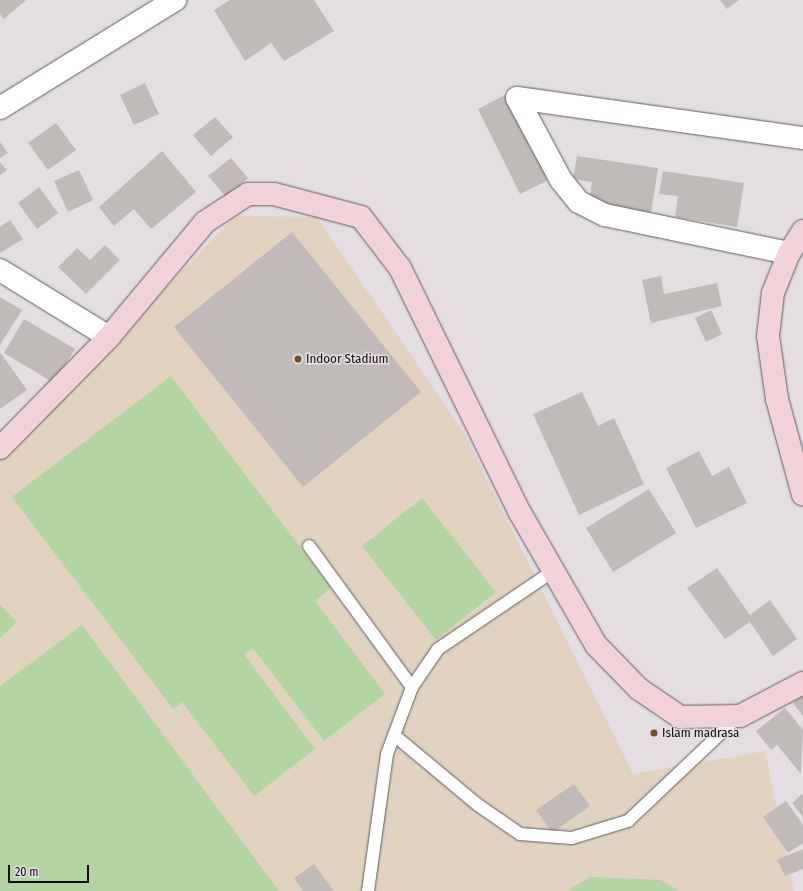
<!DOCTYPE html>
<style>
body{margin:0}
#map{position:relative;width:803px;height:891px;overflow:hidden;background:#e2dee2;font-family:"Fira Sans Condensed",sans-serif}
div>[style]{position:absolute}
.education>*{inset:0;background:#e1d3c0}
.green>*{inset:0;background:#b2d5a3}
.building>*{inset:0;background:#c0bab9}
.roads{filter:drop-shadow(0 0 1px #615e62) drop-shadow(0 0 1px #615e62)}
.lane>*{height:12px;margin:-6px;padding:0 6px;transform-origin:6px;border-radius:6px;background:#fff}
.street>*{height:22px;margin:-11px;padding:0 11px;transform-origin:11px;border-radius:11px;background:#fff}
.secondary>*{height:22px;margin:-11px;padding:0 11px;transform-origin:11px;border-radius:11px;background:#f0d2d8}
.dots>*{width:11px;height:11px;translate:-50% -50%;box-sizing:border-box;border:2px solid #e2dee2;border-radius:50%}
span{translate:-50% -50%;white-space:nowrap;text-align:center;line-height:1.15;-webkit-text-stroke:3px #e2dee2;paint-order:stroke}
.poi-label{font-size:13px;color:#121012}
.left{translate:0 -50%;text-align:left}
.scale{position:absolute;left:8px;top:865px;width:81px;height:18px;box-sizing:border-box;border:2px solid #121012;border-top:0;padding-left:5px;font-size:12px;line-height:14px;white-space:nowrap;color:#121012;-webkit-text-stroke:3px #e2dee2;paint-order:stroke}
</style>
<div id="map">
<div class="education">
<div style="clip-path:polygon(235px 216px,317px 217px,464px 433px,633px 774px,765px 751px,794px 891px,0 891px,0 458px)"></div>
</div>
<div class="green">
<div style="clip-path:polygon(171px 376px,331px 588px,315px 601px,385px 694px,324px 741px,253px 648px,244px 654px,315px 749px,254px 796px,182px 702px,173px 709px,12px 497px)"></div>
<div style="clip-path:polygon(422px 498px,496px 592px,436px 640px,362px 546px)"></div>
<div style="clip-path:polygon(0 605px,17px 622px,0 638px)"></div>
<div style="clip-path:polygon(82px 625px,279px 891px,0 891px,0 686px)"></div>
<div style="clip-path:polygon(590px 877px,661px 880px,679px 891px,567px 891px)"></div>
</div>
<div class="building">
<div style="clip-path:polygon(0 0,26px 0,4px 19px,0 14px)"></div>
<div style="clip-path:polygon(230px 0,314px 0,334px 31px,284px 61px,271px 43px,245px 61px,214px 10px)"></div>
<div style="clip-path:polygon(720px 0,739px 0,727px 9px)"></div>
<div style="clip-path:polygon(145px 83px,159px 114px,134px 125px,120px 95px)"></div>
<div style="clip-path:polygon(507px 94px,549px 180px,520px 194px,478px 109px)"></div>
<div style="clip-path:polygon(215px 117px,233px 137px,211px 156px,193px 135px)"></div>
<div style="clip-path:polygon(56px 123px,76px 150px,48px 170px,28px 143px)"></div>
<div style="clip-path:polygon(0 142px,8px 153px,0 158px)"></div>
<div style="clip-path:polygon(162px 151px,196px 192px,151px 229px,134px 209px,114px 226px,99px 207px)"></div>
<div style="clip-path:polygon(577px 156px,658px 168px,651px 213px,589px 203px,592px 182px,573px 179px)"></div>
<div style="clip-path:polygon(231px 158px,248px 178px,226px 197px,208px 176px)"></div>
<div style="clip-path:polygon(0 162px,7px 170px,0 175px)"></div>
<div style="clip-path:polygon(79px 170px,93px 200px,68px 212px,54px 181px)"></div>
<div style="clip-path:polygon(663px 171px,744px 183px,737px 227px,675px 217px,678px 196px,659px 194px)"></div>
<div style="clip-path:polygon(39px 187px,58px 213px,37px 229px,18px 203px)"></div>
<div style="clip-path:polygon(10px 220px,23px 239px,0 253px,0 227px)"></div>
<div style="clip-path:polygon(292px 232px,421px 392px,303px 487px,174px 327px)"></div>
<div style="clip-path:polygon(105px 245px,120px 260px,86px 294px,58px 267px,77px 248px,90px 260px)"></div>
<div style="clip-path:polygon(661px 276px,664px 294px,717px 283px,722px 306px,651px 323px,642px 280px)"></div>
<div style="clip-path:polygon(0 297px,22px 310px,0 345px)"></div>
<div style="clip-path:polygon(711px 310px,722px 334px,706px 342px,695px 318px)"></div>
<div style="clip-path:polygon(24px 319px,75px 349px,54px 383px,4px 353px)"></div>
<div style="clip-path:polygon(0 352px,27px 390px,0 409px)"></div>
<div style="clip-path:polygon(582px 392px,598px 426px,614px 418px,644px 484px,579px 515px,533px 414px)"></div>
<div style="clip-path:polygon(699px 451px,712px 476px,729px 467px,747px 503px,696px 528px,666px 468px)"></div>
<div style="clip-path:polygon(649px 489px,676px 533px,613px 572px,586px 528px)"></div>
<div style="clip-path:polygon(717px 568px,750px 615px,770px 600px,797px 639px,773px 656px,750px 622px,725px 639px,687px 588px)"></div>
<div style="clip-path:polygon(803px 694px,803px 716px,793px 703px)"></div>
<div style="clip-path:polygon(785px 708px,803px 730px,801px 774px,777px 745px,771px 750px,756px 731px)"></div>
<div style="clip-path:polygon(574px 784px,590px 806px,552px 833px,536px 810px)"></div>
<div style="clip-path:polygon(802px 794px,803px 795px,803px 817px,792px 803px)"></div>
<div style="clip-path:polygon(786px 801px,803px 825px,803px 843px,788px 853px,763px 817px)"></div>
<div style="clip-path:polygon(803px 849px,803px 869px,785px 876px,777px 860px)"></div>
<div style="clip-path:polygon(314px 864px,334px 891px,303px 891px,294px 878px)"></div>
</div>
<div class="roads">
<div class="lane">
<div style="left:309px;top:546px;width:175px;rotate:53.9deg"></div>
<div style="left:394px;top:735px;width:109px;rotate:39.8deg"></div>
<div style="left:478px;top:805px;width:51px;rotate:34.6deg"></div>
<div style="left:520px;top:834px;width:52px;rotate:4.4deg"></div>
<div style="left:572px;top:838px;width:59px;rotate:-16.9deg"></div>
<div style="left:628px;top:821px;width:151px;rotate:-43.4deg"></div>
<div style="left:368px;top:891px;width:138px;rotate:-82.1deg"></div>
<div style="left:387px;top:754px;width:72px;rotate:-69.5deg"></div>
<div style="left:412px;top:687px;width:46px;rotate:-55.6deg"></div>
<div style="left:438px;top:649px;width:139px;rotate:-34.1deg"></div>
</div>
<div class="street">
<div style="left:517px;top:98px;width:93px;rotate:61.8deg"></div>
<div style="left:561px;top:180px;width:28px;rotate:51deg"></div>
<div style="left:579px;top:202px;width:29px;rotate:27deg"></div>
<div style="left:605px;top:215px;width:188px;rotate:11.7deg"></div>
<div style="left:517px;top:98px;width:289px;rotate:8deg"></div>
<div style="left:0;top:108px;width:206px;rotate:-31.7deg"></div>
<div style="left:0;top:270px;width:128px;rotate:31.6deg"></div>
</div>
<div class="secondary">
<div style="left:803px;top:231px;width:26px;rotate:122deg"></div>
<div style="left:789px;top:253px;width:43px;rotate:111.8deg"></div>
<div style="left:773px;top:293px;width:43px;rotate:96.6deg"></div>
<div style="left:768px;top:336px;width:64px;rotate:81.9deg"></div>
<div style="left:777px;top:399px;width:99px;rotate:74.8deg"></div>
<div style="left:0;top:448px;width:156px;rotate:-45.5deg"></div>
<div style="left:109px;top:337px;width:150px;rotate:-50.1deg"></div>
<div style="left:205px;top:222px;width:51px;rotate:-33.1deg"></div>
<div style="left:248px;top:194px;width:26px"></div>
<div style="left:274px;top:194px;width:90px;rotate:14.8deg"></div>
<div style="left:361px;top:217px;width:64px;rotate:52.6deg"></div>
<div style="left:400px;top:268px;width:271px;rotate:63.9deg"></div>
<div style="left:519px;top:511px;width:155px;rotate:60.1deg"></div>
<div style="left:596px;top:645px;width:62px;rotate:45.7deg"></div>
<div style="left:639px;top:689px;width:50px;rotate:34.3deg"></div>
<div style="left:680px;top:717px;width:60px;rotate:-1deg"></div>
<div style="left:740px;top:716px;width:71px;rotate:-27.6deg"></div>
</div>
</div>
<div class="dots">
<div style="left:298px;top:359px;background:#724f28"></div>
<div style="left:654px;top:733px;background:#724f28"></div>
</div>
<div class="poi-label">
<span class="left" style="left:306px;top:359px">Indoor Stadium</span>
<span class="left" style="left:662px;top:733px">Islam madrasa</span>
</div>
<div class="scale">20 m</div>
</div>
